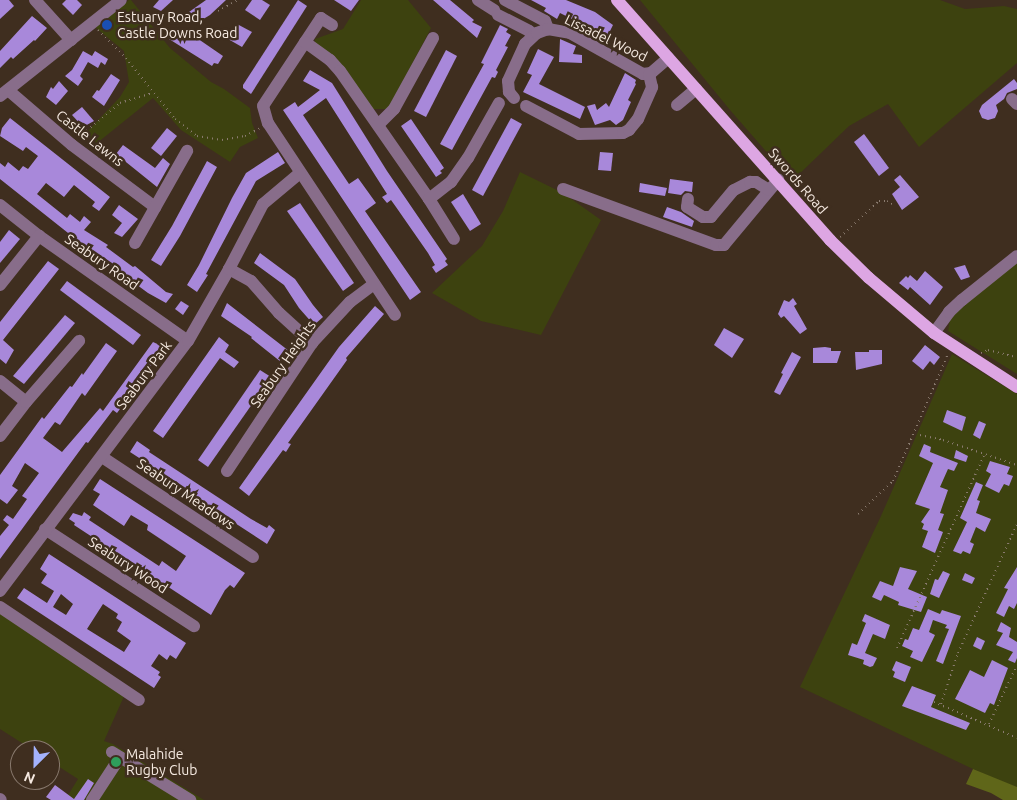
<!DOCTYPE html>
<style>
body{margin:0}
#map{position:relative;width:1017px;height:800px;overflow:hidden;background:#3f2e1f;font-family:Ubuntu,sans-serif}
div>[style]{position:absolute}
.green>*{inset:0;background:#3d420f}
.forest>*{inset:0;background:#5f6619}
.building>*{inset:0;background:#a888da}
.path>*{height:2px;margin-top:-1px;transform-origin:0;background:repeating-linear-gradient(90deg,#8a7b6f 0 1px,transparent 0 5px)}
.minor>*{height:12px;margin:-6px;padding:0 6px;transform-origin:6px;border-radius:6px;background:#886d8a}
.major>*{height:12px;margin:-6px;padding:0 6px;transform-origin:6px;border-radius:6px;background:#dda6e3}
.dots>*{width:14px;height:14px;translate:-50% -50%;box-sizing:border-box;border:2px solid #3f2e1f;border-radius:50%}
span{translate:-50% -50%;white-space:nowrap;text-align:center;line-height:1.15;-webkit-text-stroke:5px #3f2e1f;paint-order:stroke}
.poi-label{font-size:14px;color:#f6eae1}
.left{translate:0 -50%;text-align:left}
.street-label{font-size:14px;color:#f6eae1}
.north{position:absolute;left:10px;top:740px;width:50px;height:50px;box-sizing:border-box;background:#3f2e1f;border:1px solid #88796d;border-radius:50%;rotate:203deg;font-size:14px;font-weight:700;line-height:20px;text-align:center;color:#f6eae1}
.north::after{content:'';display:block;margin:auto;width:18px;height:22px;background:#a3b2fd;clip-path:polygon(50% 0,100% 100%,50% 72%,0 100%)}
</style>
<div id="map">
<div class="green">
<div style="clip-path:polygon(129px 0,131px 0,170px 48px,211px 82px,224px 89px,250px 108px,252px 123px,258px 138px,240px 147px,230px 162px,181px 130px,153px 98px,97px 143px,85px 134px,120px 97px,129px 82px,124px 51px,95px 27px)"></div>
<div style="clip-path:polygon(361px 0,408px 0,431px 28px,388px 109px,373px 109px,315px 44px,315px 39px,343px 29px)"></div>
<div style="clip-path:polygon(640px 0,940px 0,965px 9px,1004px 6px,1017px 9px,1017px 63px,919px 147px,888px 104px,849px 126px,792px 181px,730px 110px)"></div>
<div style="clip-path:polygon(520px 172px,563px 193px,601px 220px,541px 335px,481px 321px,432px 293px,482px 246px,503px 211px)"></div>
<div style="clip-path:polygon(1017px 261px,1017px 374px,948px 331px,950px 319px,956px 309px)"></div>
<div style="clip-path:polygon(952px 354px,1017px 394px,1017px 788px,973px 769px,800px 687px,881px 516px)"></div>
<div style="clip-path:polygon(0 611px,125px 694px,104px 741px,113px 744px,204px 800px,65px 800px,78px 779px,50px 761px,50px 750px,33px 750px,0 729px)"></div>
</div>
<div class="forest">
<div style="clip-path:polygon(973px 769px,1017px 787px,1017px 800px,1003px 800px,991px 793px,966px 784px)"></div>
</div>
<div class="building">
<div style="clip-path:polygon(0 0,9px 0,14px 6px,0 19px)"></div>
<div style="clip-path:polygon(66px 0,77px 0,82px 5px,73px 15px,62px 4px)"></div>
<div style="clip-path:polygon(159px 0,173px 0,161px 11px,153px 7px)"></div>
<div style="clip-path:polygon(206px 0,226px 0,210px 15px,200px 21px,195px 20px,189px 12px)"></div>
<div style="clip-path:polygon(252px 0,262px 0,270px 5px,260px 20px,245px 10px)"></div>
<div style="clip-path:polygon(298px 0,307px 6px,251px 94px,243px 88px,243px 85px)"></div>
<div style="clip-path:polygon(334px 0,359px 0,351px 11px)"></div>
<div style="clip-path:polygon(433px 0,450px 0,474px 20px,472px 22px,482px 27px,477px 38px)"></div>
<div style="clip-path:polygon(531px 0,566px 0,595px 12px,613px 25px,607px 37px,577px 19px,576px 21px,560px 13px,557px 19px,544px 11px,546px 8px)"></div>
<div style="clip-path:polygon(32px 16px,47px 28px,35px 41px,34px 40px,13px 59px,11px 57px,0 68px,0 51px)"></div>
<div style="clip-path:polygon(237px 24px,252px 32px,242px 47px,228px 39px)"></div>
<div style="clip-path:polygon(500px 25px,508px 29px,506px 32px,511px 35px,505px 46px,508px 47px,496px 70px,498px 72px,495px 78px,492px 77px,452px 150px,440px 144px,484px 64px,481px 63px)"></div>
<div style="clip-path:polygon(175px 30px,188px 38px,191px 34px,223px 56px,218px 64px,214px 63px,212px 66px,169px 39px)"></div>
<div style="clip-path:polygon(560px 39px,576px 46px,573px 54px,582px 55px,582px 63px,559px 62px)"></div>
<div style="clip-path:polygon(538px 49px,554px 57px,539px 84px,585px 107px,580px 119px,523px 92px,532px 75px,527px 73px)"></div>
<div style="clip-path:polygon(446px 50px,457px 56px,426px 117px,414px 111px)"></div>
<div style="clip-path:polygon(83px 51px,92px 56px,95px 51px,108px 59px,105px 65px,101px 62px,98px 68px,88px 62px,80px 76px,83px 79px,78px 86px,65px 76px,72px 70px)"></div>
<div style="clip-path:polygon(310px 70px,332px 83px,387px 171px,447px 259px,445px 261px,448px 265px,436px 273px,432px 267px,435px 265px,428px 253px,396px 207px,391px 200px,387px 203px,382px 197px,387px 194px,326px 98px,303px 115px,349px 184px,358px 178px,376px 203px,365px 211px,421px 292px,410px 300px,283px 110px,295px 102px,298px 107px,320px 90px,303px 81px)"></div>
<div style="clip-path:polygon(625px 73px,636px 80px,635px 83px,636px 84px,628px 100px,631px 102px,623px 120px,616px 125px,610px 120px,595px 125px,587px 106px,595px 104px,597px 110px,606px 103px,609px 107px)"></div>
<div style="clip-path:polygon(111px 74px,120px 80px,104px 106px,92px 97px,97px 90px,99px 91px)"></div>
<div style="clip-path:polygon(1014px 79px,1017px 83px,1017px 89px,1007px 93px,1004px 99px,996px 105px,998px 111px,995px 118px,988px 120px,982px 118px,979px 111px,982px 105px)"></div>
<div style="clip-path:polygon(59px 81px,68px 91px,56px 105px,46px 97px,51px 87px,53px 89px)"></div>
<div style="clip-path:polygon(82px 107px,94px 121px,83px 127px,72px 115px)"></div>
<div style="clip-path:polygon(10px 118px,110px 197px,99px 211px,92px 206px,95px 202px,74px 185px,64px 197px,46px 183px,37px 194px,67px 218px,70px 214px,80px 222px,84px 216px,91px 222px,84px 230px,108px 245px,106px 247px,133px 267px,135px 266px,166px 292px,173px 294px,166px 303px,148px 293px,87px 248px,0 179px,0 163px,5px 167px,8px 162px,19px 171px,23px 166px,28px 169px,38px 156px,26px 147px,23px 151px,0 136px,2px 128px)"></div>
<div style="clip-path:polygon(511px 118px,522px 124px,483px 196px,472px 190px)"></div>
<div style="clip-path:polygon(411px 119px,444px 168px,440px 171px,442px 173px,436px 177px,401px 126px)"></div>
<div style="clip-path:polygon(167px 128px,177px 136px,161px 156px,151px 148px)"></div>
<div style="clip-path:polygon(864px 134px,889px 168px,879px 176px,854px 142px)"></div>
<div style="clip-path:polygon(123px 145px,155px 168px,163px 158px,170px 164px,157px 187px,116px 154px)"></div>
<div style="clip-path:polygon(278px 152px,285px 163px,256px 181px,206px 274px,208px 275px,197px 292px,187px 285px,199px 265px,232px 198px,246px 173px)"></div>
<div style="clip-path:polygon(600px 152px,613px 153px,611px 171px,598px 170px)"></div>
<div style="clip-path:polygon(207px 161px,217px 167px,180px 236px,161px 266px,151px 260px,172px 226px)"></div>
<div style="clip-path:polygon(900px 175px,919px 197px,902px 210px,892px 194px,900px 187px,894px 180px)"></div>
<div style="clip-path:polygon(670px 179px,693px 182px,692px 192px,685px 191px,681px 195px,668px 193px)"></div>
<div style="clip-path:polygon(640px 183px,667px 188px,665px 196px,639px 192px)"></div>
<div style="clip-path:polygon(463px 194px,481px 224px,470px 231px,451px 202px)"></div>
<div style="clip-path:polygon(300px 203px,354px 283px,343px 291px,287px 211px)"></div>
<div style="clip-path:polygon(119px 205px,138px 219px,122px 237px,114px 233px,122px 223px,112px 215px)"></div>
<div style="clip-path:polygon(667px 207px,681px 212px,694px 221px,692px 227px,663px 217px)"></div>
<div style="clip-path:polygon(9px 230px,20px 239px,0 263px,0 242px)"></div>
<div style="clip-path:polygon(260px 253px,295px 279px,313px 305px,323px 317px,314px 325px,299px 308px,284px 285px,254px 263px)"></div>
<div style="clip-path:polygon(48px 261px,59px 269px,3px 340px,14px 350px,6px 364px,0 359px,0 322px)"></div>
<div style="clip-path:polygon(965px 265px,970px 277px,961px 280px,954px 268px)"></div>
<div style="clip-path:polygon(925px 271px,943px 287px,930px 305px,910px 287px,908px 290px,899px 283px,906px 276px,908px 278px,910px 275px,917px 281px)"></div>
<div style="clip-path:polygon(67px 281px,141px 335px,133px 345px,60px 290px)"></div>
<div style="clip-path:polygon(793px 298px,797px 304px,794px 306px,807px 329px,800px 334px,784px 316px,781px 318px,778px 314px,784px 300px,789px 302px)"></div>
<div style="clip-path:polygon(181px 301px,189px 306px,183px 315px,175px 309px)"></div>
<div style="clip-path:polygon(227px 303px,289px 351px,281px 362px,251px 338px,252px 337px,221px 316px)"></div>
<div style="clip-path:polygon(375px 306px,384px 314px,346px 358px,347px 360px,288px 443px,291px 444px,286px 452px,283px 450px,249px 496px,239px 488px,339px 347px)"></div>
<div style="clip-path:polygon(65px 315px,75px 323px,24px 384px,13px 376px)"></div>
<div style="clip-path:polygon(724px 328px,744px 339px,732px 358px,714px 345px)"></div>
<div style="clip-path:polygon(219px 337px,229px 345px,225px 352px,239px 362px,234px 368px,220px 358px,163px 438px,153px 431px)"></div>
<div style="clip-path:polygon(153px 342px,164px 347px,140px 382px,117px 413px,113px 410px,88px 443px,86px 442px,0 559px,0 536px,9px 525px,3px 520px,7px 515px,13px 519px,27px 499px,22px 496px,39px 473px,25px 463px,12px 486px,18px 490px,7px 504px,0 499px,0 475px,42px 417px,44px 419px,70px 386px,72px 387px,82px 373px,83px 375px,106px 343px,117px 351px,85px 396px,82px 393px,60px 425px,55px 422px,43px 438px,62px 452px,100px 408px,103px 411px)"></div>
<div style="clip-path:polygon(925px 345px,940px 357px,934px 365px,930px 361px,923px 370px,912px 361px)"></div>
<div style="clip-path:polygon(825px 347px,831px 348px,831px 351px,841px 351px,837px 363px,813px 363px,813px 348px)"></div>
<div style="clip-path:polygon(869px 350px,882px 350px,882px 364px,856px 370px,855px 352px,869px 352px)"></div>
<div style="clip-path:polygon(792px 352px,801px 357px,780px 395px,774px 392px,783px 374px,781px 373px)"></div>
<div style="clip-path:polygon(260px 370px,271px 377px,208px 467px,198px 460px)"></div>
<div style="clip-path:polygon(947px 410px,966px 417px,962px 431px,943px 422px)"></div>
<div style="clip-path:polygon(979px 421px,986px 424px,980px 439px,973px 435px)"></div>
<div style="clip-path:polygon(137px 441px,150px 450px,149px 452px,251px 519px,267px 528px,269px 525px,275px 530px,267px 544px,149px 467px,150px 465px,130px 452px)"></div>
<div style="clip-path:polygon(924px 444px,931px 447px,930px 452px,958px 463px,954px 471px,948px 469px,940px 487px,948px 490px,940px 513px,944px 514px,938px 530px,943px 532px,935px 553px,922px 547px,928px 531px,922px 529px,924px 524px,921px 522px,930px 509px,915px 504px,933px 463px,919px 456px)"></div>
<div style="clip-path:polygon(956px 450px,968px 456px,966px 462px,954px 458px)"></div>
<div style="clip-path:polygon(990px 461px,1010px 467px,1007px 474px,1013px 476px,1009px 486px,1004px 484px,999px 493px,985px 486px,991px 474px,986px 471px)"></div>
<div style="clip-path:polygon(100px 479px,245px 573px,234px 588px,230px 585px,225px 590px,211px 615px,74px 525px,75px 523px,69px 519px,73px 513px,82px 516px,84px 512px,91px 517px,89px 520px,159px 566px,162px 561px,176px 571px,186px 556px,147px 530px,148px 525px,131px 515px,124px 526px,93px 505px,100px 494px,93px 490px)"></div>
<div style="clip-path:polygon(976px 482px,983px 485px,977px 500px,980px 501px,976px 513px,991px 519px,985px 532px,976px 527px,970px 542px,974px 544px,970px 554px,963px 551px,961px 554px,953px 551px,967px 522px,960px 518px)"></div>
<div style="clip-path:polygon(evenodd,49px 554px,186px 643px,176px 659px,170px 655px,167px 660px,159px 654px,151px 666px,160px 672px,158px 675px,161px 677px,154px 688px,17px 598px,24px 588px,47px 603px,54px 591px,41px 583px,47px 574px,40px 569px,49px 554px,61px 594px,73px 604px,66px 615px,53px 607px,61px 594px,49px 554px,103px 604px,118px 614px,116px 618px,122px 622px,117px 631px,131px 641px,124px 652px,87px 629px,103px 604px)"></div>
<div style="clip-path:polygon(900px 567px,917px 571px,908px 589px,927px 597px,921px 612px,898px 605px,899px 602px,884px 595px,881px 601px,872px 597px,880px 581px,893px 586px)"></div>
<div style="clip-path:polygon(1017px 567px,1017px 603px,1014px 609px,1009px 606px,1004px 617px,996px 613px,1008px 589px,1004px 588px)"></div>
<div style="clip-path:polygon(943px 571px,950px 574px,939px 598px,930px 594px,935px 579px,938px 580px)"></div>
<div style="clip-path:polygon(965px 573px,975px 578px,972px 584px,962px 580px)"></div>
<div style="clip-path:polygon(928px 609px,940px 614px,942px 610px,961px 616px,943px 664px,936px 661px,949px 629px,945px 628px,947px 625px,933px 620px,929px 632px,935px 635px,922px 662px,910px 657px,913px 651px,902px 646px,905px 639px,908px 640px,913px 628px,919px 630px)"></div>
<div style="clip-path:polygon(865px 614px,890px 625px,885px 639px,873px 634px,865px 653px,877px 658px,873px 666px,870px 667px,863px 664px,864px 660px,848px 655px,852px 643px,857px 645px,866px 623px,862px 621px)"></div>
<div style="clip-path:polygon(1001px 622px,1011px 628px,1009px 637px,1017px 642px,1017px 658px,1015px 663px,1008px 660px,1013px 652px,996px 645px,1003px 633px,997px 631px)"></div>
<div style="clip-path:polygon(977px 637px,985px 641px,981px 650px,973px 646px)"></div>
<div style="clip-path:polygon(992px 660px,1008px 668px,994px 705px,990px 703px,985px 713px,955px 699px,970px 670px,984px 677px)"></div>
<div style="clip-path:polygon(896px 661px,911px 667px,905px 682px,893px 677px,895px 672px,892px 670px)"></div>
<div style="clip-path:polygon(912px 686px,936px 695px,931px 707px,970px 723px,966px 730px,902px 706px)"></div>
<div style="clip-path:polygon(88px 779px,94px 783px,84px 800px,51px 800px,46px 797px,55px 785px,74px 799px)"></div>
</div>
<div class="path">
<div style="left:218px;top:11px;width:23px;rotate:-29deg"></div>
<div style="left:98px;top:30px;width:40px;rotate:45deg"></div>
<div style="left:126px;top:58px;width:78px;rotate:51.2deg"></div>
<div style="left:175px;top:119px;width:28px;rotate:38deg"></div>
<div style="left:197px;top:136px;width:25px;rotate:9deg"></div>
<div style="left:222px;top:140px;width:23px;rotate:-10deg"></div>
<div style="left:245px;top:136px;width:16px;rotate:-27deg"></div>
<div style="left:79px;top:137px;width:53px;rotate:-39.7deg"></div>
<div style="left:120px;top:103px;width:34px;rotate:-17deg"></div>
<div style="left:840px;top:237px;width:53px;rotate:-42.7deg"></div>
<div style="left:879px;top:201px;width:8px"></div>
<div style="left:887px;top:201px;width:8px;rotate:30deg"></div>
<div style="left:981px;top:353px;width:8px;rotate:-23deg"></div>
<div style="left:988px;top:350px;width:30px;rotate:14deg"></div>
<div style="left:920px;top:435px;width:24px;rotate:12deg"></div>
<div style="left:943px;top:440px;width:78px;rotate:18.7deg"></div>
<div style="left:858px;top:514px;width:48px;rotate:-43.3deg"></div>
<div style="left:893px;top:481px;width:138px;rotate:-66.6deg"></div>
<div style="left:897px;top:648px;width:212px;rotate:-65.7deg"></div>
<div style="left:934px;top:702px;width:90px;rotate:23.4deg"></div>
<div style="left:941px;top:704px;width:54px;rotate:-71.6deg"></div>
<div style="left:958px;top:653px;width:142px;rotate:-65.4deg"></div>
<div style="left:989px;top:724px;width:65px;rotate:-64.6deg"></div>
</div>
<div class="minor">
<div style="left:35px;top:0;width:54px;rotate:48deg"></div>
<div style="left:478px;top:0;width:19px;rotate:32deg"></div>
<div style="left:505px;top:0;width:45px;rotate:27.7deg"></div>
<div style="left:545px;top:21px;width:9px;rotate:69deg"></div>
<div style="left:498px;top:15px;width:35px;rotate:27deg"></div>
<div style="left:529px;top:31px;width:6px;rotate:51deg"></div>
<div style="left:332px;top:25px;width:13px;rotate:-148deg"></div>
<div style="left:321px;top:18px;width:105px;rotate:123.4deg"></div>
<div style="left:263px;top:106px;width:18px;rotate:74deg"></div>
<div style="left:268px;top:123px;width:230px;rotate:56.5deg"></div>
<div style="left:305px;top:42px;width:31px;rotate:36deg"></div>
<div style="left:330px;top:60px;width:15px;rotate:48deg"></div>
<div style="left:340px;top:71px;width:156px;rotate:55.2deg"></div>
<div style="left:429px;top:199px;width:47px;rotate:58deg"></div>
<div style="left:8px;top:90px;width:84px;rotate:40.7deg"></div>
<div style="left:72px;top:145px;width:104px;rotate:36.8deg"></div>
<div style="left:0;top:96px;width:154px;rotate:-38.4deg"></div>
<div style="left:514px;top:98px;width:8px;rotate:-130deg"></div>
<div style="left:509px;top:92px;width:11px;rotate:-95deg"></div>
<div style="left:508px;top:81px;width:41px;rotate:-65.3deg"></div>
<div style="left:525px;top:44px;width:16px;rotate:-43deg"></div>
<div style="left:537px;top:33px;width:12px;rotate:-20deg"></div>
<div style="left:548px;top:29px;width:22px;rotate:10deg"></div>
<div style="left:570px;top:33px;width:84px;rotate:29.3deg"></div>
<div style="left:643px;top:74px;width:8px;rotate:-7deg"></div>
<div style="left:651px;top:73px;width:23px;rotate:-41deg"></div>
<div style="left:1012px;top:99px;width:7px;rotate:45deg"></div>
<div style="left:677px;top:105px;width:25px;rotate:-40deg"></div>
<div style="left:526px;top:106px;width:60px;rotate:27.8deg"></div>
<div style="left:579px;top:134px;width:44px;rotate:-1.3deg"></div>
<div style="left:623px;top:133px;width:7px;rotate:-27deg"></div>
<div style="left:629px;top:130px;width:14px;rotate:-51deg"></div>
<div style="left:638px;top:119px;width:35px;rotate:-66deg"></div>
<div style="left:652px;top:87px;width:13px;rotate:-103deg"></div>
<div style="left:378px;top:125px;width:23px;rotate:-45deg"></div>
<div style="left:394px;top:109px;width:81px;rotate:-61.2deg"></div>
<div style="left:563px;top:189px;width:163px;rotate:20.1deg"></div>
<div style="left:716px;top:245px;width:8px"></div>
<div style="left:724px;top:245px;width:85px;rotate:-50.3deg"></div>
<div style="left:429px;top:199px;width:28px;rotate:-38deg"></div>
<div style="left:451px;top:182px;width:29px;rotate:-55deg"></div>
<div style="left:468px;top:158px;width:63px;rotate:-60.6deg"></div>
<div style="left:688px;top:199px;width:8px;rotate:97deg"></div>
<div style="left:687px;top:207px;width:19px;rotate:32deg"></div>
<div style="left:703px;top:217px;width:8px"></div>
<div style="left:711px;top:217px;width:35px;rotate:-50deg"></div>
<div style="left:734px;top:190px;width:18px;rotate:-27deg"></div>
<div style="left:750px;top:182px;width:6px"></div>
<div style="left:756px;top:182px;width:15px;rotate:32deg"></div>
<div style="left:0;top:205px;width:50px;rotate:38.5deg"></div>
<div style="left:39px;top:236px;width:182px;rotate:35.2deg"></div>
<div style="left:135px;top:243px;width:106px;rotate:-60.5deg"></div>
<div style="left:229px;top:269px;width:25px;rotate:29deg"></div>
<div style="left:251px;top:281px;width:43px;rotate:48.8deg"></div>
<div style="left:279px;top:313px;width:45px;rotate:42.3deg"></div>
<div style="left:0;top:285px;width:63px;rotate:-51.5deg"></div>
<div style="left:934px;top:333px;width:26px;rotate:-54deg"></div>
<div style="left:949px;top:312px;width:18px;rotate:-43deg"></div>
<div style="left:962px;top:300px;width:70px;rotate:-38.7deg"></div>
<div style="left:0;top:381px;width:33px;rotate:39deg"></div>
<div style="left:0;top:436px;width:43px;rotate:-52.6deg"></div>
<div style="left:26px;top:402px;width:81px;rotate:-49deg"></div>
<div style="left:102px;top:457px;width:181px;rotate:33.5deg"></div>
<div style="left:227px;top:471px;width:154px;rotate:-56.4deg"></div>
<div style="left:312px;top:343px;width:56px;rotate:-47.2deg"></div>
<div style="left:350px;top:302px;width:30px;rotate:-37deg"></div>
<div style="left:45px;top:529px;width:178px;rotate:33.1deg"></div>
<div style="left:0;top:591px;width:313px;rotate:-53.1deg"></div>
<div style="left:188px;top:341px;width:83px;rotate:-60.3deg"></div>
<div style="left:229px;top:269px;width:73px;rotate:-62.4deg"></div>
<div style="left:263px;top:204px;width:48px;rotate:-40deg"></div>
<div style="left:0;top:607px;width:167px;rotate:33.8deg"></div>
<div style="left:112px;top:752px;width:92px;rotate:31.6deg"></div>
<div style="left:0;top:799px;width:1px;rotate:45deg"></div>
<div style="left:92px;top:800px;width:51px;rotate:-56.9deg"></div>
</div>
<div class="major">
<div style="left:617px;top:0;width:321px;rotate:48.4deg"></div>
<div style="left:830px;top:240px;width:54px;rotate:44.3deg"></div>
<div style="left:869px;top:278px;width:85px;rotate:40.2deg"></div>
<div style="left:934px;top:333px;width:99px;rotate:33deg"></div>
</div>
<div class="dots">
<div style="left:107px;top:25px;background:#1a4fb4"></div>
<div style="left:116px;top:762px;background:#2e9e5b"></div>
</div>
<div class="poi-label">
<span class="left" style="left:117px;top:25px">Estuary Road,<br>Castle Downs Road</span>
<span class="left" style="left:126px;top:762px">Malahide<br>Rugby Club</span>
</div>
<div class="street-label">
<span style="left:606px;top:38px;rotate:26deg">Lissadel Wood</span>
<span style="left:90px;top:138px;rotate:38deg">Castle Lawns</span>
<span style="left:798px;top:181px;rotate:49deg">Swords Road</span>
<span style="left:102px;top:262px;rotate:35deg">Seabury Road</span>
<span style="left:283px;top:364px;rotate:-55deg">Seabury Heights</span>
<span style="left:144px;top:375px;rotate:-53deg">Seabury Park</span>
<span style="left:186px;top:494px;rotate:34deg">Seabury Meadows</span>
<span style="left:128px;top:565px;rotate:33deg">Seabury Wood</span>
</div>
<div class="north">N</div>
</div>
